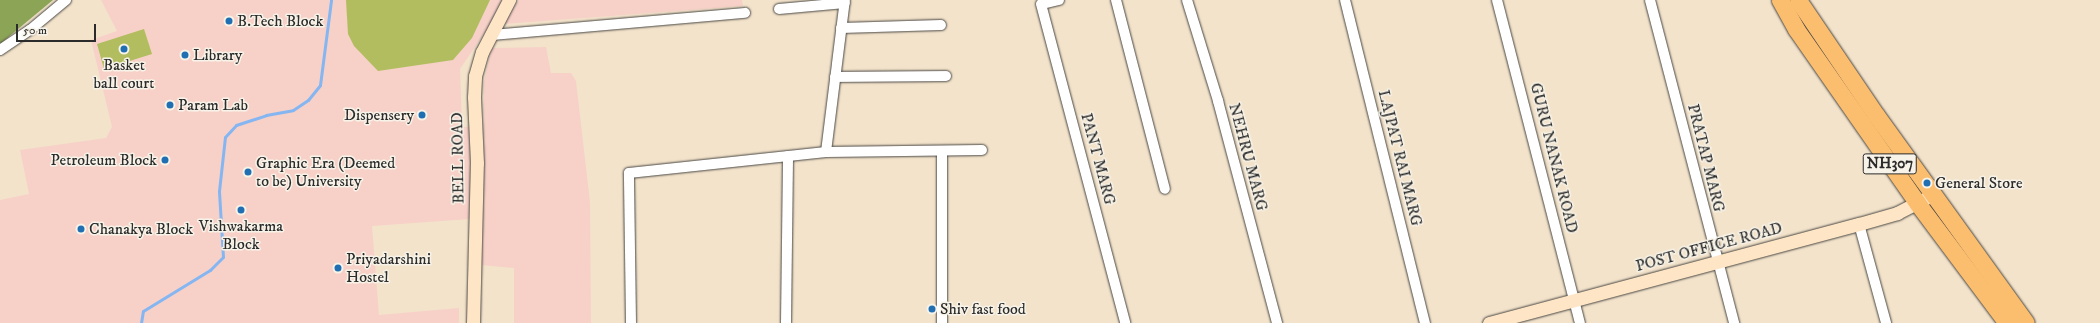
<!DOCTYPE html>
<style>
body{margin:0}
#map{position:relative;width:2100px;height:323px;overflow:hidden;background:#f3e3cb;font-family:"IM FELL DW Pica",serif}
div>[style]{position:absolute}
.built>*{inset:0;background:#f7d1c8}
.green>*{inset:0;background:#b1bd5f}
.forest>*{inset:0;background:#8ca456}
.stream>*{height:3px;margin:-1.5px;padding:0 1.5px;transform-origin:1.5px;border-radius:1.5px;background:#85b6f1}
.roads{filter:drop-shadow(0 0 1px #494743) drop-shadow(0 0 1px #494743)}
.street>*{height:10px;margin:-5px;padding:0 5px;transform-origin:5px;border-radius:5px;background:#fff}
.secondary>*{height:13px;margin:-6.5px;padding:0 6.5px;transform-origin:6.5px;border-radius:6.5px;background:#fde5c5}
.highway>*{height:17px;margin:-8.5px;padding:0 8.5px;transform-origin:8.5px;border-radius:8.5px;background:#fbbd6e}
.dots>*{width:11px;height:11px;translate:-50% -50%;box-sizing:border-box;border:2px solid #f7f3e8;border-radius:50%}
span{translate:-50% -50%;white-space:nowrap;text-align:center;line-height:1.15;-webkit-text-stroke:3px #f7f3e8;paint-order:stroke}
.shield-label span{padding:1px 3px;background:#f7f3e8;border:1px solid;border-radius:3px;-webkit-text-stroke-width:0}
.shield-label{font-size:15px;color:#2b2b2b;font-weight:700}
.poi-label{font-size:16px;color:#2b2b2b}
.left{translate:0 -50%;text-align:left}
.right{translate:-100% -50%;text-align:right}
.street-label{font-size:16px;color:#2b2b2b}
.scale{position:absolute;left:16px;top:24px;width:80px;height:18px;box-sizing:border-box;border:2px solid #2b2b2b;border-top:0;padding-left:5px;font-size:12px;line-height:14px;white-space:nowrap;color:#2b2b2b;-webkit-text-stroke:3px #f7f3e8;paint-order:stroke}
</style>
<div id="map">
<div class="built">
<div style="clip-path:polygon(101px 0,502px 0,500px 10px,460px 69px,462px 127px,471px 127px,470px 219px,372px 226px,379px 315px,459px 308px,459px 323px,0 323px,0 200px,29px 194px,20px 150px,106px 138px,112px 127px,91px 40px,117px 31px)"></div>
<div style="clip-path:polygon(518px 0,742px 0,743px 6px,503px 24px)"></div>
<div style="clip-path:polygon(546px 47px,551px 73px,571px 73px,576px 81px,590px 202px,591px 323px,514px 323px,514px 268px,481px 265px,484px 82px,491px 48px)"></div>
</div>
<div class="green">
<div style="clip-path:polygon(346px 0,490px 0,472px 38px,453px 60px,378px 71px,354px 46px,348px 34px)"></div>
<div style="clip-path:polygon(144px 29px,152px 54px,104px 69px,97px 44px)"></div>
</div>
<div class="forest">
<div style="clip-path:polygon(0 0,53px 0,0 44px)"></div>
</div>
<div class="stream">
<div style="left:141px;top:323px;width:12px;rotate:-81deg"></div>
<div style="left:143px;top:311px;width:79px;rotate:-31.5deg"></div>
<div style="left:210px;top:270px;width:18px;rotate:-45deg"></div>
<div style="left:223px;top:257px;width:66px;rotate:-93.5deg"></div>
<div style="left:219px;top:191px;width:54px;rotate:-83.7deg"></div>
<div style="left:225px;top:137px;width:16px;rotate:-47deg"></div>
<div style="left:236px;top:125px;width:32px;rotate:-18deg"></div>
<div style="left:266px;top:115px;width:27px;rotate:-10deg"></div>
<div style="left:293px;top:110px;width:18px;rotate:-34deg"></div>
<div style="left:308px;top:100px;width:19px;rotate:-51deg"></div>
<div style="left:320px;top:85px;width:86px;rotate:-82.6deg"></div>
</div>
<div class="roads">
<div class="street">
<div style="left:1059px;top:0;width:18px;rotate:167deg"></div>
<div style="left:1041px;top:4px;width:330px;rotate:75.2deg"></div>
<div style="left:1116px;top:0;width:195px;rotate:75.5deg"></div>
<div style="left:1187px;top:0;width:106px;rotate:72.9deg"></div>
<div style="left:1218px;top:101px;width:230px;rotate:75.1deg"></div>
<div style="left:1345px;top:0;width:333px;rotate:76.1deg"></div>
<div style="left:1497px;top:0;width:333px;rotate:75.6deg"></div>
<div style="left:1650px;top:0;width:334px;rotate:75.4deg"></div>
<div style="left:779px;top:9px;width:66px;rotate:-5.2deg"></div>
<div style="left:841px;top:28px;width:100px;rotate:-1.7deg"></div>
<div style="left:492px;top:35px;width:254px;rotate:-5deg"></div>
<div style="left:0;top:50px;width:36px;rotate:-34deg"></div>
<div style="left:30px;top:30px;width:47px;rotate:-39.8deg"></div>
<div style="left:835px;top:77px;width:111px;rotate:-0.5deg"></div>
<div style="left:826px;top:152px;width:153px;rotate:-82.9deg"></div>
<div style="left:1859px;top:224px;width:103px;rotate:74.7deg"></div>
<div style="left:631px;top:323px;width:150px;rotate:-90.8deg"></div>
<div style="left:629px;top:173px;width:198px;rotate:-6.1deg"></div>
<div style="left:826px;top:152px;width:156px;rotate:-0.7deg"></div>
<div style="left:786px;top:323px;width:167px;rotate:-89.3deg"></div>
<div style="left:942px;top:323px;width:171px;rotate:-90deg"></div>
</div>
<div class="secondary">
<div style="left:473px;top:323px;width:160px;rotate:-88.6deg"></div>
<div style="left:477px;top:163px;width:66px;rotate:-92.6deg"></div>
<div style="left:474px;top:97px;width:21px;rotate:-87deg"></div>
<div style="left:475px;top:76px;width:25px;rotate:-74deg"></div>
<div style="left:482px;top:52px;width:59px;rotate:-62.6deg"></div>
<div style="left:1489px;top:323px;width:383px;rotate:-15deg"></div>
<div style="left:1859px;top:224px;width:40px;rotate:-16deg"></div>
<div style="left:1897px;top:213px;width:42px;rotate:-27.2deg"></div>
</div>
<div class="highway">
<div style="left:1780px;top:0;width:33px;rotate:61deg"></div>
<div style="left:1796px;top:29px;width:213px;rotate:55.1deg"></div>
<div style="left:1918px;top:204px;width:149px;rotate:53.2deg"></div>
<div style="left:1798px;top:0;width:139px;rotate:55.9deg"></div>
<div style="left:1876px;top:115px;width:256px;rotate:54.2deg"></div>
</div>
</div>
<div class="dots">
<div style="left:229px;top:21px;background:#1f6fb2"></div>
<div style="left:124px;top:49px;background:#1f6fb2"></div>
<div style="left:185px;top:55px;background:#1f6fb2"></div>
<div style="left:170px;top:105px;background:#1f6fb2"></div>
<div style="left:422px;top:115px;background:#1f6fb2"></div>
<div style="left:165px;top:160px;background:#1f6fb2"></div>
<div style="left:248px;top:172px;background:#1f6fb2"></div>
<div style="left:1927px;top:183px;background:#1f6fb2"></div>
<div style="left:241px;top:210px;background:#1f6fb2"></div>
<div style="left:81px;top:229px;background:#1f6fb2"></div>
<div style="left:338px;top:268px;background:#1f6fb2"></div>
<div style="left:932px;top:309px;background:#1f6fb2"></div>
</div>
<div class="shield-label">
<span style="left:1890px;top:164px">NH307</span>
</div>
<div class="poi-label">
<span class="left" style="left:237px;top:21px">B.Tech Block</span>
<span class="left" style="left:193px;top:55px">Library</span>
<span style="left:124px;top:74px">Basket<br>ball court</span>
<span class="left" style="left:178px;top:105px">Param Lab</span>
<span class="right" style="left:414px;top:115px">Dispensery</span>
<span class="right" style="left:157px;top:160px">Petroleum Block</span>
<span class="left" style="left:256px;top:172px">Graphic Era (Deemed<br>to be) University</span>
<span class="left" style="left:1935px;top:183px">General Store</span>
<span style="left:241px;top:235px">Vishwakarma<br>Block</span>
<span class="left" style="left:89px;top:229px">Chanakya Block</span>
<span class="left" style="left:346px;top:268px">Priyadarshini<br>Hostel</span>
<span class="left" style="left:940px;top:309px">Shiv fast food</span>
</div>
<div class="street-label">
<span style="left:1248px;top:157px;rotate:75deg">NEHRU MARG</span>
<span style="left:458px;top:158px;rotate:-91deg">BELL ROAD</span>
<span style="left:1400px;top:158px;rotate:76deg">LAJPAT RAI MARG</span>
<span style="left:1554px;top:158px;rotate:76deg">GURU NANAK ROAD</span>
<span style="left:1706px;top:158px;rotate:76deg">PRATAP MARG</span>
<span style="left:1098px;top:159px;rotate:75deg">PANT MARG</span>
<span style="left:1709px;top:247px;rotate:-15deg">POST OFFICE ROAD</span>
</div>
<div class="scale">50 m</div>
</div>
